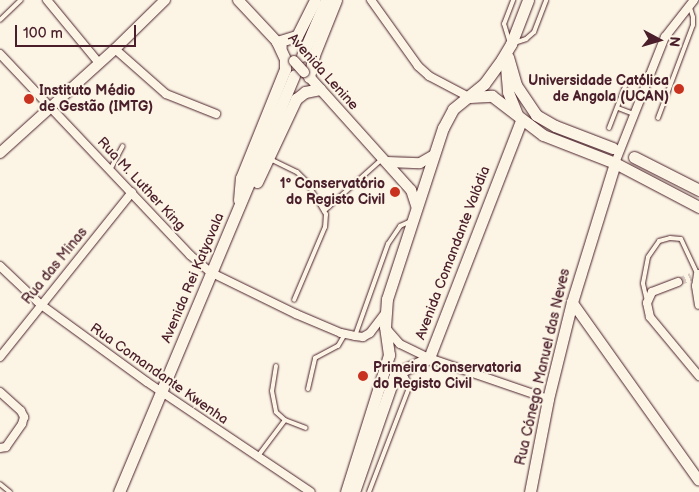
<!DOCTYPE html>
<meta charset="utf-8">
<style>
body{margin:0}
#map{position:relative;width:699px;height:492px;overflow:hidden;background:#fcf5e5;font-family:"Balsamiq Sans",sans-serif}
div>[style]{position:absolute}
.minor-tunnel>*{height:8px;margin-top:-4px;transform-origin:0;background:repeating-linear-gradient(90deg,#d8cac0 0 8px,transparent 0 12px)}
.roads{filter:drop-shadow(0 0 1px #4a1f2b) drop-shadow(0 0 1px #4a1f2b)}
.service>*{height:4px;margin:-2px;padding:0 2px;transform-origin:2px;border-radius:2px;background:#fcf5e5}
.minor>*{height:8px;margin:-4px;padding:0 4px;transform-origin:4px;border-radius:4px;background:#fcf5e5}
.tertiary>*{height:10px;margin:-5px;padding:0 5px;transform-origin:5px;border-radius:5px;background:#fcf5e5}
.secondary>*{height:11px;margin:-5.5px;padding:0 5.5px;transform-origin:5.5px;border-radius:5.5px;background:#fcf5e5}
.bridges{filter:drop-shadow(0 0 1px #4a1f2b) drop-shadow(0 0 1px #4a1f2b)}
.tertiary-bridge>*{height:10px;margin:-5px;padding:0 5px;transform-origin:5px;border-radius:5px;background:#fcf5e5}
.dots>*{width:14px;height:14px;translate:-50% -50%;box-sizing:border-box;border:2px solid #fcf5e5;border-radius:50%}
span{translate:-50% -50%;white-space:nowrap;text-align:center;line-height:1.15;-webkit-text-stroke:4px #fcf5e5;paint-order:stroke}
.street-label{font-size:14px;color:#4a1f2b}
.poi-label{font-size:14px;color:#4a1f2b;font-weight:700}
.right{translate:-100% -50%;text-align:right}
.left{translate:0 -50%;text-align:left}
.north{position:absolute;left:634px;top:15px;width:50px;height:50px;-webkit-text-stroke:4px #fcf5e5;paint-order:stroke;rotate:96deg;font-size:14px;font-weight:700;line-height:20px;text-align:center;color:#4a1f2b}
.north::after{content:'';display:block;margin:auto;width:18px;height:22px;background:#4a1f2b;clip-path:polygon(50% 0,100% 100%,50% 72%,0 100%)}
.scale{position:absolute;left:15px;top:25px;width:121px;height:22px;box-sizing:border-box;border:2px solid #4a1f2b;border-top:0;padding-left:6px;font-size:15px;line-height:18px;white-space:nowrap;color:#4a1f2b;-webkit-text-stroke:4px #fcf5e5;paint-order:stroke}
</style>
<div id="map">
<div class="minor-tunnel">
<div style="left:678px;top:282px;width:14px;rotate:-21deg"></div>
</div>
<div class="roads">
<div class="service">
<div style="left:0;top:20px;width:29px;rotate:-44deg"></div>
<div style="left:509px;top:40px;width:17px;rotate:-107deg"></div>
<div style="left:504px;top:24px;width:26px;rotate:-69deg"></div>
<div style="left:514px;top:43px;width:13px;rotate:-18deg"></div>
<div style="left:526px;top:39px;width:11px;rotate:-41deg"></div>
<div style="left:534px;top:32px;width:34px;rotate:-69deg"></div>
<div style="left:618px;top:108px;width:17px;rotate:21deg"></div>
<div style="left:658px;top:118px;width:99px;rotate:-69.4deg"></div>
<div style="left:693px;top:25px;width:8px;rotate:-90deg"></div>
<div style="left:693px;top:17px;width:13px;rotate:-108deg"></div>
<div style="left:609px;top:128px;width:47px;rotate:-68.9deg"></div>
<div style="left:270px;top:159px;width:30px;rotate:26deg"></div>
<div style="left:297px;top:172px;width:13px;rotate:45deg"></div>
<div style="left:306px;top:181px;width:39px;rotate:59deg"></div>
<div style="left:326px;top:214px;width:13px;rotate:94deg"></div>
<div style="left:325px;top:227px;width:79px;rotate:113deg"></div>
<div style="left:110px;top:170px;width:27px;rotate:-62deg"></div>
<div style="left:324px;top:211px;width:76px;rotate:-41.8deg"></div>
<div style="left:647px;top:301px;width:18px;rotate:-103deg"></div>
<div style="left:643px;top:283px;width:26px;rotate:-79deg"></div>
<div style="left:648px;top:257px;width:19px;rotate:-55deg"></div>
<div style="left:659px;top:241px;width:11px;rotate:-15deg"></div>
<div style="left:670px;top:238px;width:11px;rotate:5deg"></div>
<div style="left:681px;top:239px;width:38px;rotate:65deg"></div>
<div style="left:355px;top:336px;width:98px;rotate:-70.3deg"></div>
<div style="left:388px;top:244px;width:22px;rotate:-56deg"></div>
<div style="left:400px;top:226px;width:10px;rotate:-24deg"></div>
<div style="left:276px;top:366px;width:25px;rotate:99deg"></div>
<div style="left:272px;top:391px;width:21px;rotate:79deg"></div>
<div style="left:276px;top:412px;width:12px;rotate:42deg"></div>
<div style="left:285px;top:420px;width:22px;rotate:21deg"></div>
<div style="left:308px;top:389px;width:32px;rotate:-77deg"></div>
<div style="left:315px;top:358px;width:26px;rotate:-28deg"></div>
<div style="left:338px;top:346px;width:14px;rotate:-60deg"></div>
<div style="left:258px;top:456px;width:45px;rotate:-53.1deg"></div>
<div style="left:0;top:484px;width:13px;rotate:39deg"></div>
<div style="left:369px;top:492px;width:115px;rotate:-69deg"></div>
<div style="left:410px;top:385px;width:9px;rotate:-117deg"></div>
<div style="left:406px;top:377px;width:6px;rotate:171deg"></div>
</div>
<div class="minor">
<div style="left:47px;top:0;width:82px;rotate:50.5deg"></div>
<div style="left:371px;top:0;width:81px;rotate:54.5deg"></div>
<div style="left:418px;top:66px;width:15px;rotate:42deg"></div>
<div style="left:429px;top:76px;width:45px;rotate:27.7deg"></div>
<div style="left:115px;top:49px;width:68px;rotate:41.4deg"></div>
<div style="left:166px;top:94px;width:54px;rotate:21.8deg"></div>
<div style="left:0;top:54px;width:277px;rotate:46.6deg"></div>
<div style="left:190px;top:255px;width:26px;rotate:40deg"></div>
<div style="left:210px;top:272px;width:96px;rotate:26deg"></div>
<div style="left:296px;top:314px;width:49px;rotate:22.9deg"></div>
<div style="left:341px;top:333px;width:14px;rotate:12deg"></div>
<div style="left:355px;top:336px;width:8px;rotate:7deg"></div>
<div style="left:363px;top:337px;width:8px;rotate:-30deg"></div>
<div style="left:370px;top:333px;width:25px;rotate:-53deg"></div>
<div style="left:615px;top:163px;width:136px;rotate:-68.4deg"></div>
<div style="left:665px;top:37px;width:47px;rotate:-51.9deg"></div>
<div style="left:0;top:266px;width:55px;rotate:43.5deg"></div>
<div style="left:40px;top:304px;width:132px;rotate:36.1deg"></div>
<div style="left:147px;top:382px;width:197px;rotate:33.9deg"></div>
<div style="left:698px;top:274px;width:12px;rotate:99deg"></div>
<div style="left:696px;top:286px;width:19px;rotate:81deg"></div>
<div style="left:678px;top:282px;width:28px;rotate:159deg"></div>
<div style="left:652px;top:292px;width:12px;rotate:114deg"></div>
<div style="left:647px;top:303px;width:14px;rotate:78deg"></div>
<div style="left:650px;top:317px;width:77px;rotate:50.3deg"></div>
<div style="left:386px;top:328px;width:21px;rotate:49deg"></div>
<div style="left:400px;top:344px;width:32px;rotate:26deg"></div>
<div style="left:429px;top:358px;width:126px;rotate:19deg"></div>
<div style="left:0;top:357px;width:211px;rotate:-51.3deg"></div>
<div style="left:0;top:392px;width:28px;rotate:42deg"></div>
<div style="left:21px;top:411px;width:7px;rotate:63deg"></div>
<div style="left:24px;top:417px;width:7px;rotate:106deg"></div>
<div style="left:22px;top:424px;width:28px;rotate:125deg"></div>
<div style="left:6px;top:447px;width:6px;rotate:171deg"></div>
</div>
<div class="tertiary">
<div style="left:238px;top:0;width:64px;rotate:46.9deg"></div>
<div style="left:305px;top:72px;width:159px;rotate:48.1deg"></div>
<div style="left:411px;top:190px;width:19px;rotate:72deg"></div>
<div style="left:0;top:153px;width:155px;rotate:-42.1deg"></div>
<div style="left:115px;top:49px;width:70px;rotate:-44.4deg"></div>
<div style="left:387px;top:162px;width:33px;rotate:2deg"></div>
<div style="left:420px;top:163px;width:16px;rotate:-30deg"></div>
<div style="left:572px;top:302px;width:219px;rotate:54.6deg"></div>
</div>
<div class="secondary">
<div style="left:302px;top:56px;width:61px;rotate:-66.8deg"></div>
<div style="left:508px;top:57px;width:29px;rotate:74deg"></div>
<div style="left:516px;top:85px;width:36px;rotate:56deg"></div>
<div style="left:536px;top:115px;width:22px;rotate:30deg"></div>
<div style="left:555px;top:126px;width:62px;rotate:20.8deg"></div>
<div style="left:506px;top:67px;width:25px;rotate:85deg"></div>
<div style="left:508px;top:92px;width:24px;rotate:68deg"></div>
<div style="left:309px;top:77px;width:23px;rotate:-77deg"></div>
<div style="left:314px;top:55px;width:59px;rotate:-68.2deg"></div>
<div style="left:470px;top:97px;width:22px;rotate:-3deg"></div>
<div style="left:492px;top:96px;width:64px;rotate:37.4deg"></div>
<div style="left:543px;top:135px;width:77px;rotate:21.3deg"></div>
<div style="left:615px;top:163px;width:95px;rotate:27.6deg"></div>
<div style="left:634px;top:157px;width:73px;rotate:26.9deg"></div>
<div style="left:257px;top:182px;width:92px;rotate:-64.8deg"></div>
<div style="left:296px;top:99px;width:11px;rotate:-38deg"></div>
<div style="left:305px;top:92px;width:15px;rotate:-11deg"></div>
<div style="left:239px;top:200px;width:22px;rotate:-85deg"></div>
<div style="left:241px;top:178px;width:118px;rotate:-68deg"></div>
<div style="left:285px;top:69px;width:10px;rotate:-90deg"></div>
<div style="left:285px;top:59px;width:19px;rotate:-115deg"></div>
<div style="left:277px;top:42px;width:21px;rotate:-17deg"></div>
<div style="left:297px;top:36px;width:40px;rotate:-63.4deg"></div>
<div style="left:119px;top:492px;width:452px;rotate:-67.2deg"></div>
<div style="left:346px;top:492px;width:144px;rotate:-72.6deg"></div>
<div style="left:389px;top:355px;width:28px;rotate:-98deg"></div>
<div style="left:385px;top:327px;width:28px;rotate:-86deg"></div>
<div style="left:387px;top:299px;width:180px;rotate:-71.9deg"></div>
<div style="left:443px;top:128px;width:21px;rotate:-62deg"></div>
<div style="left:453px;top:109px;width:40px;rotate:-39deg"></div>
<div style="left:484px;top:84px;width:31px;rotate:-54deg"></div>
<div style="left:502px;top:59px;width:17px;rotate:-59deg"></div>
<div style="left:511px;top:44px;width:47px;rotate:-68.9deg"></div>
<div style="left:354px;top:492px;width:125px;rotate:-70.8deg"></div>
<div style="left:395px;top:374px;width:38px;rotate:-25deg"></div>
<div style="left:429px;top:358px;width:254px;rotate:-68.8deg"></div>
<div style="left:530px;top:492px;width:95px;rotate:-79deg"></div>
<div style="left:548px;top:399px;width:100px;rotate:-76.1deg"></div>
<div style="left:572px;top:302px;width:145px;rotate:-72.8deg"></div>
</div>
</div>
<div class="bridges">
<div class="tertiary-bridge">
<div style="left:294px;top:61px;width:15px;rotate:48deg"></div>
</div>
</div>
<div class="dots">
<div style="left:679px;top:89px;background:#c8321e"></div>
<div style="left:29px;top:99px;background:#c8321e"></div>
<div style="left:395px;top:192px;background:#c8321e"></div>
<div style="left:363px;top:376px;background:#c8321e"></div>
</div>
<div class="street-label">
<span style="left:323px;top:72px;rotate:48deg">Avenida Lenine</span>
<span style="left:141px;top:184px;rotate:47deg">Rua M. Luther King</span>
<span style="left:453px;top:253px;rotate:-69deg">Avenida Comandante Valódia</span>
<span style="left:55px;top:266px;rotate:-51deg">Rua das Minas</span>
<span style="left:193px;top:278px;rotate:-67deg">Avenida Rei Katyavala</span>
<span style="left:543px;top:367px;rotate:-77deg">Rua Cónego Manuel das Neves</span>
<span style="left:159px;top:374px;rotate:35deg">Rua Comandante Kwenha</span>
</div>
<div class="poi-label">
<span class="right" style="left:669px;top:89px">Universidade Católica<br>de Angola (UCAN)</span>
<span class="left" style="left:39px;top:99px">Instituto Médio<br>de Gestão (IMTG)</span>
<span class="right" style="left:385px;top:192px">1º Conservatório<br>do Registo Civil</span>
<span class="left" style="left:373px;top:376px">Primeira Conservatoria<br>do Registo Civil</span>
</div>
<div class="north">N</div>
<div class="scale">100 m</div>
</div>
